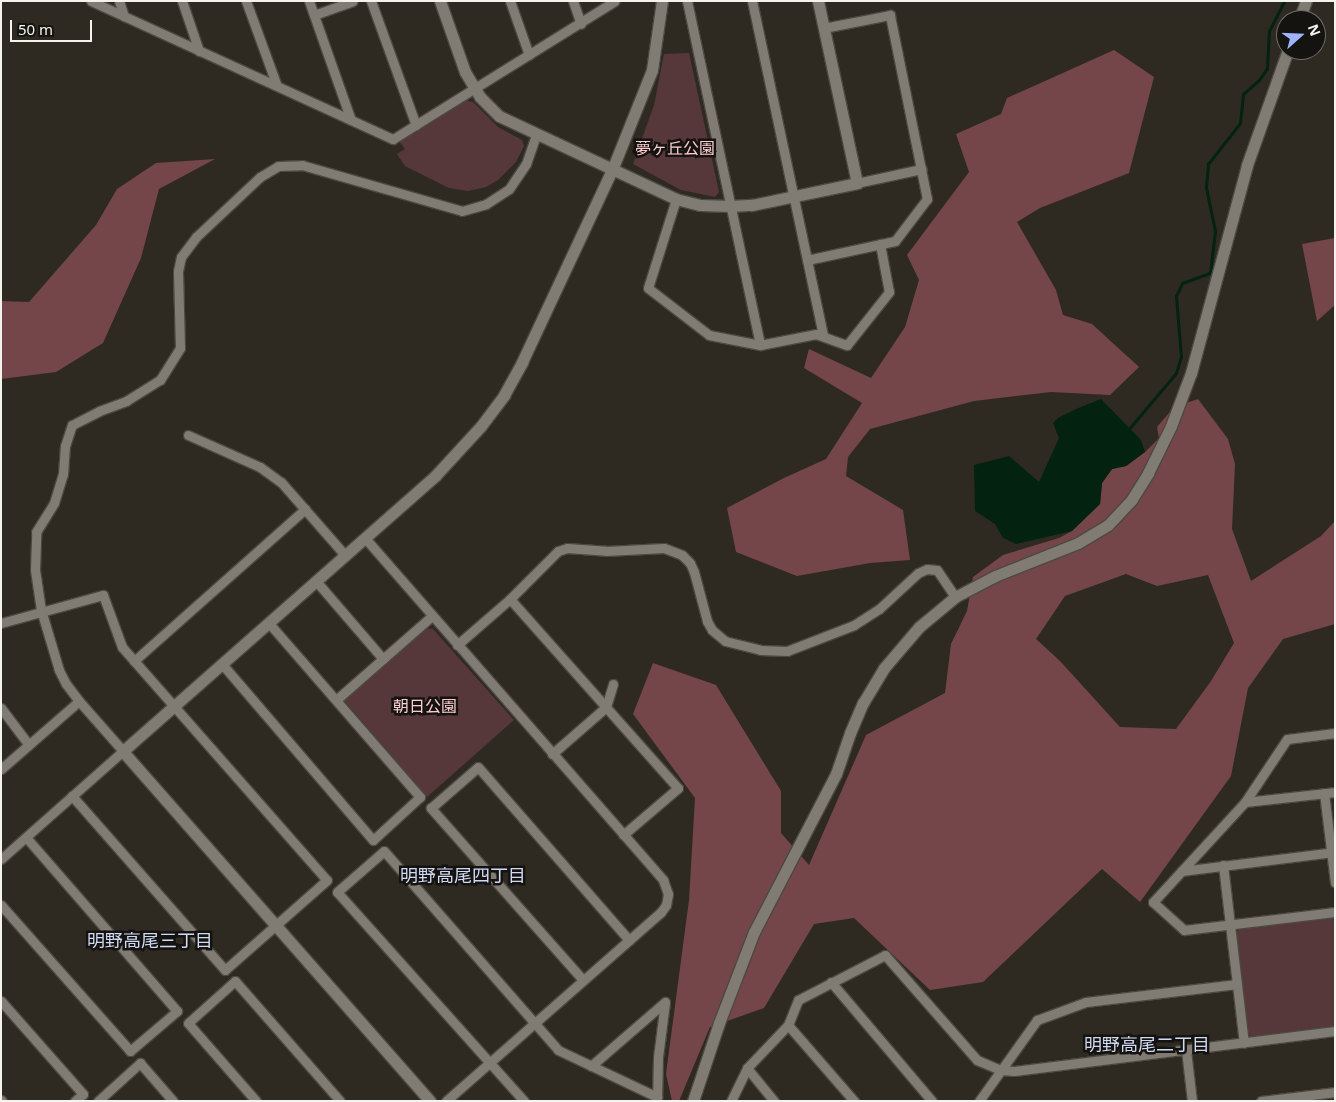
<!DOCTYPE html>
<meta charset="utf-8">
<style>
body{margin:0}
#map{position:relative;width:1336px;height:1102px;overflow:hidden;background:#2e2a22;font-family:"Noto Sans","Noto Sans JP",sans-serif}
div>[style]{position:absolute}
.green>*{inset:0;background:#57383a}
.forest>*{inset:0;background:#744649}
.water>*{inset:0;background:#032210}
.stream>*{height:3px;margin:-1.5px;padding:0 1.5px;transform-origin:1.5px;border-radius:1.5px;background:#032210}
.roads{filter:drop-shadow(1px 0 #4c4941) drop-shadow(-1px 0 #4c4941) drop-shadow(0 1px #4c4941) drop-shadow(0 -1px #4c4941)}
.minor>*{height:9px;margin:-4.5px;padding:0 4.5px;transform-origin:4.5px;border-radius:4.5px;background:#817c73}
.tertiary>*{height:11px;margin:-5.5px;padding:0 5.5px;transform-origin:5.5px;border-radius:5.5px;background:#817c73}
span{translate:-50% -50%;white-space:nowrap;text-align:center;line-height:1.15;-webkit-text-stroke:5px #15130f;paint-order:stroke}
.park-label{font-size:16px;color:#fecdcf}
.neighbourhood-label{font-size:18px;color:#d0d9f5}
.frame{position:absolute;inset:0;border:2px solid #f5f3ed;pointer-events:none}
.north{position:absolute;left:1276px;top:10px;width:50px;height:50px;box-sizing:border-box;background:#15130f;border:1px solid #6f6d68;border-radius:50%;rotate:70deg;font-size:14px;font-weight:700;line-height:20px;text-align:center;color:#f5f3ed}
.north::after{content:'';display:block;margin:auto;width:18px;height:22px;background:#9fb3fd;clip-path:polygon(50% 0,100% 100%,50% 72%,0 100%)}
.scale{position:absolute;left:10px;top:20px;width:82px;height:22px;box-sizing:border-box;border:2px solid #f5f3ed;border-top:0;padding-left:6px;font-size:15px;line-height:18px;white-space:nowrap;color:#f5f3ed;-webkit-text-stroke:4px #15130f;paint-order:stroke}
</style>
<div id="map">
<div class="green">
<i style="clip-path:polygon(689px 53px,719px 192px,715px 197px,681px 190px,633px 164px,654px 105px,664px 54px)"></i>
<i style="clip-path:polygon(464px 100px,473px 102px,498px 127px,522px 140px,524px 146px,516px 162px,498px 180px,486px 187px,468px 191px,449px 188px,405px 166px,397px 154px,405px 149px,399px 141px)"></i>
<i style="clip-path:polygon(425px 628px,433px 629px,514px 720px,427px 797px,343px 699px)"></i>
<i style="clip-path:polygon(1331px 917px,1335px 920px,1335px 1026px,1251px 1037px,1248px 1034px,1236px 933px,1239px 929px)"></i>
</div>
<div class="forest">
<i style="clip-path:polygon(1114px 50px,1154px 77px,1129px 173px,1040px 208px,1017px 222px,1056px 290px,1063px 315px,1092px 324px,1139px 367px,1110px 395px,1051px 392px,974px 401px,870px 429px,848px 457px,846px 476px,903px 510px,910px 560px,870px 563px,797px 576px,736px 552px,727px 508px,784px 478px,826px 459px,862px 403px,804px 368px,809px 349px,871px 378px,905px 327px,919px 280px,907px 255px,969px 172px,956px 134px,1001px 114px,1007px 98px)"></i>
<i style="clip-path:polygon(215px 159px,159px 189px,141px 258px,103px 343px,56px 372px,1px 379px,1px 301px,29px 302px,96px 225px,117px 189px,156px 163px)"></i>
<i style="clip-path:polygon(1335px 238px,1335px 305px,1317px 321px,1302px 244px)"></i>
<i style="clip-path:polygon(evenodd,1198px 399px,1228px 439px,1235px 464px,1232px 529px,1251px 581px,1321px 536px,1335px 521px,1335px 624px,1283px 639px,1248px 688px,1231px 776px,1140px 902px,1102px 869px,983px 982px,930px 990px,854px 918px,814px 924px,764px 1008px,710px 1027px,679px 1101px,672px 1101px,666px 1074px,689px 900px,695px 798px,633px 714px,653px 663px,716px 685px,781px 791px,781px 833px,809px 865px,866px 735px,945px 693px,951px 644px,967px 611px,973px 577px,1003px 555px,1059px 538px,1072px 531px,1100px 504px,1102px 483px,1112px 469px,1126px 466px,1145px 452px,1159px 438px,1157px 427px,1174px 407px,1198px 399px,1126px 574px,1157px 586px,1208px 575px,1234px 643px,1211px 681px,1176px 729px,1120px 727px,1060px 661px,1036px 639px,1065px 596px,1126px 574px)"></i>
</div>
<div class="water">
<i style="clip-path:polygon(1101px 399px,1141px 440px,1145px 452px,1126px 466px,1112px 469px,1102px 483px,1100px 504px,1072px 531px,1016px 544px,1003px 538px,995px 524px,975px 511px,974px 465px,1009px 456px,1039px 482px,1059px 438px,1053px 423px,1058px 418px,1076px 409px)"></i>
</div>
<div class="stream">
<i style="left:1127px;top:431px;width:76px;rotate:-49.8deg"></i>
<i style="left:1176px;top:373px;width:17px;rotate:-73deg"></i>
<i style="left:1181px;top:357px;width:61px;rotate:-94.7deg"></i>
<i style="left:1176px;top:296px;width:14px;rotate:-65deg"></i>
<i style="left:1182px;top:283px;width:30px;rotate:-20deg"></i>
<i style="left:1210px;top:273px;width:42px;rotate:-83.2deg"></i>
<i style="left:1215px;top:231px;width:45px;rotate:-101.6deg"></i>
<i style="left:1206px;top:187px;width:23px;rotate:-85deg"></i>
<i style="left:1208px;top:164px;width:52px;rotate:-52deg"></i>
<i style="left:1240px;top:123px;width:29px;rotate:-84deg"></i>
<i style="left:1243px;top:94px;width:21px;rotate:-41deg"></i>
<i style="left:1259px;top:80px;width:14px;rotate:-56deg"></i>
<i style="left:1267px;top:68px;width:37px;rotate:-87deg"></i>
<i style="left:1269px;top:31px;width:34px;rotate:-63deg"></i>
</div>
<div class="roads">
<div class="minor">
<i style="left:91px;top:1px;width:332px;rotate:24.6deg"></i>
<i style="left:393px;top:139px;width:261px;rotate:-31.9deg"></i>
<i style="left:119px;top:1px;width:16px;rotate:72deg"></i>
<i style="left:182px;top:1px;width:53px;rotate:71.2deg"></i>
<i style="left:246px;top:1px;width:90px;rotate:70deg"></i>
<i style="left:309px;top:1px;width:126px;rotate:70.6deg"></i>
<i style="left:371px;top:1px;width:132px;rotate:70.1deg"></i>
<i style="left:510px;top:1px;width:57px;rotate:70.6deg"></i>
<i style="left:573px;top:1px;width:24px;rotate:71deg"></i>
<i style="left:687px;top:1px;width:352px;rotate:78deg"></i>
<i style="left:752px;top:1px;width:342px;rotate:78deg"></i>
<i style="left:314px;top:15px;width:41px;rotate:-19.7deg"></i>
<i style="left:857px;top:183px;width:66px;rotate:-12.3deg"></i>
<i style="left:676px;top:199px;width:93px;rotate:107.5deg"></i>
<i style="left:648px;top:288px;width:77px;rotate:37.6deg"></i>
<i style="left:709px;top:335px;width:52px;rotate:11.1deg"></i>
<i style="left:760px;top:345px;width:57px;rotate:-11.1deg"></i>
<i style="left:816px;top:334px;width:33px;rotate:20deg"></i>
<i style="left:847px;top:345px;width:68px;rotate:-51.6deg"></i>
<i style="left:889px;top:292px;width:49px;rotate:-100.6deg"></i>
<i style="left:807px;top:260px;width:90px;rotate:-12.2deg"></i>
<i style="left:895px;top:241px;width:53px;rotate:-52.7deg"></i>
<i style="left:927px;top:199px;width:188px;rotate:-101.4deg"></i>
<i style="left:890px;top:15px;width:67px;rotate:168.9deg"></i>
<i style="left:188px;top:435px;width:79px;rotate:24deg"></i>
<i style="left:260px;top:467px;width:26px;rotate:36deg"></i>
<i style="left:281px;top:482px;width:97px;rotate:48.8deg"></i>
<i style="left:365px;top:538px;width:454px;rotate:48.9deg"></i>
<i style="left:663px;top:880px;width:15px;rotate:70deg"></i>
<i style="left:668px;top:894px;width:11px;rotate:100deg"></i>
<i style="left:666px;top:905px;width:9px;rotate:126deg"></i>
<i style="left:661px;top:912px;width:286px;rotate:138.7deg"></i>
<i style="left:316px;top:581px;width:103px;rotate:49.3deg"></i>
<i style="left:510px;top:599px;width:253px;rotate:48.4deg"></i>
<i style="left:678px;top:788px;width:72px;rotate:139.5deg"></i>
<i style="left:1px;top:623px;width:106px;rotate:-15.4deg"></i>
<i style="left:103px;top:595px;width:55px;rotate:69.9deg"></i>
<i style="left:122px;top:647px;width:310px;rotate:48.7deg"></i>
<i style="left:327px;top:880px;width:136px;rotate:138.6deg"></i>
<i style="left:225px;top:970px;width:232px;rotate:-131.3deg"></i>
<i style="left:457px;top:645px;width:70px;rotate:-41deg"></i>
<i style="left:510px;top:599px;width:68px;rotate:-45deg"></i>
<i style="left:558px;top:551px;width:9px;rotate:-18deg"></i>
<i style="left:567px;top:548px;width:39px;rotate:4deg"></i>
<i style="left:606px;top:551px;width:58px;rotate:-3deg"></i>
<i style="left:664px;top:548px;width:19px;rotate:21deg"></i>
<i style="left:682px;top:555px;width:11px;rotate:45deg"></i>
<i style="left:690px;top:563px;width:10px;rotate:66deg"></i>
<i style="left:694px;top:572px;width:51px;rotate:75.1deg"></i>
<i style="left:707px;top:621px;width:10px;rotate:61deg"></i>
<i style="left:712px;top:630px;width:17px;rotate:40deg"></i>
<i style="left:725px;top:641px;width:36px;rotate:14deg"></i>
<i style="left:760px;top:650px;width:27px;rotate:2deg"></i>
<i style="left:787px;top:651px;width:72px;rotate:-21.2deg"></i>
<i style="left:854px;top:625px;width:30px;rotate:-33deg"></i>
<i style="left:879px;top:609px;width:53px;rotate:-42.7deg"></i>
<i style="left:918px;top:573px;width:10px;rotate:-24deg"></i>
<i style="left:927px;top:569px;width:10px;rotate:6deg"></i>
<i style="left:937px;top:570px;width:32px;rotate:56deg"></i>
<i style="left:134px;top:661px;width:229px;rotate:-41.6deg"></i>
<i style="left:222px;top:664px;width:232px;rotate:49.4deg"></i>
<i style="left:373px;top:840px;width:64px;rotate:-42.5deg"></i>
<i style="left:420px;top:797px;width:230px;rotate:-131deg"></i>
<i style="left:336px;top:700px;width:128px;rotate:-41.2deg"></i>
<i style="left:1px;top:708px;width:46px;rotate:52.9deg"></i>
<i style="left:1335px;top:733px;width:48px;rotate:172.9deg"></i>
<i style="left:1287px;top:739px;width:76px;rotate:123.7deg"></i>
<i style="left:1245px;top:802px;width:136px;rotate:132.6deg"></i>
<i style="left:1153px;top:902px;width:42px;rotate:42.1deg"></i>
<i style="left:1184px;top:930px;width:152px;rotate:-6.8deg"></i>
<i style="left:552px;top:754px;width:72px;rotate:-41deg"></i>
<i style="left:606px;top:707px;width:24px;rotate:-73deg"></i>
<i style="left:1px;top:769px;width:103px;rotate:-41.1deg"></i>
<i style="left:1324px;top:793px;width:90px;rotate:83deg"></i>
<i style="left:1245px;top:802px;width:91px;rotate:-6.3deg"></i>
<i style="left:1px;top:859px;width:163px;rotate:-41.5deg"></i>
<i style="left:123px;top:751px;width:67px;rotate:-131.3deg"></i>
<i style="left:79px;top:701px;width:21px;rotate:-127deg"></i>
<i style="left:66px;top:684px;width:16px;rotate:-117deg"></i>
<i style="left:59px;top:670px;width:63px;rotate:-106.7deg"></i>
<i style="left:41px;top:610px;width:40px;rotate:-98.5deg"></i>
<i style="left:35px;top:570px;width:38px;rotate:-88deg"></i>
<i style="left:36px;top:532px;width:34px;rotate:-58deg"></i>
<i style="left:54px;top:503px;width:30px;rotate:-73deg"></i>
<i style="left:63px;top:474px;width:28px;rotate:-86deg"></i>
<i style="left:65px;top:446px;width:22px;rotate:-72deg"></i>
<i style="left:72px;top:425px;width:30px;rotate:-27deg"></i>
<i style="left:99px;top:411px;width:29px;rotate:-20deg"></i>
<i style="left:126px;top:401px;width:40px;rotate:-32deg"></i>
<i style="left:160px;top:380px;width:38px;rotate:-58deg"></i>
<i style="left:180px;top:348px;width:77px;rotate:-91.5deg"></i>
<i style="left:178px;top:271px;width:14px;rotate:-78deg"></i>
<i style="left:181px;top:257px;width:25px;rotate:-53deg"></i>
<i style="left:196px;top:237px;width:88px;rotate:-43.2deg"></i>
<i style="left:260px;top:177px;width:21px;rotate:-31deg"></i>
<i style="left:278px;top:166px;width:24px;rotate:-2deg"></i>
<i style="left:302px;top:165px;width:166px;rotate:16deg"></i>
<i style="left:462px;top:211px;width:25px;rotate:-16deg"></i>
<i style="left:486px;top:204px;width:27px;rotate:-33deg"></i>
<i style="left:509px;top:189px;width:30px;rotate:-56deg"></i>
<i style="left:526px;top:164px;width:31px;rotate:-71deg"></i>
<i style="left:1223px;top:865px;width:179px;rotate:83.3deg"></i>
<i style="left:1182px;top:871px;width:154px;rotate:-7.1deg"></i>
<i style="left:1px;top:905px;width:195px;rotate:48.5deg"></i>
<i style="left:130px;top:1051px;width:62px;rotate:-40.4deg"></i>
<i style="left:177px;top:1011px;width:230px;rotate:-131deg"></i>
<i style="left:583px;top:980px;width:230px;rotate:-131.5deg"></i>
<i style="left:431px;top:808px;width:62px;rotate:-41.1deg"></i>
<i style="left:478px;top:767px;width:230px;rotate:48.9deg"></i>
<i style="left:831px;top:982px;width:156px;rotate:49.7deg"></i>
<i style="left:1px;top:1001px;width:124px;rotate:48.6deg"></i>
<i style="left:83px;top:1094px;width:11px;rotate:139deg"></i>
<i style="left:788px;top:1025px;width:101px;rotate:49deg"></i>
<i style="left:1186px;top:1050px;width:51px;rotate:83.3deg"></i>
<i style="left:591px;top:1066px;width:98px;rotate:-40.9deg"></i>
<i style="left:747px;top:1068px;width:43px;rotate:50.7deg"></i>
<i style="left:1px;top:1100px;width:1px;rotate:45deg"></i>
<i style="left:98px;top:1101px;width:57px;rotate:-42.1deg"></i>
<i style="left:140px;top:1063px;width:50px;rotate:49deg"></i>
<i style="left:256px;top:1101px;width:103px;rotate:-131.1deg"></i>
<i style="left:188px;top:1023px;width:63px;rotate:-41.8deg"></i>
<i style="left:235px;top:981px;width:159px;rotate:48.8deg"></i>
<i style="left:524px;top:1101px;width:280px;rotate:-131.8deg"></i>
<i style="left:337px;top:892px;width:62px;rotate:-41.1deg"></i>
<i style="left:384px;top:851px;width:264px;rotate:48.8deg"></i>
<i style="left:558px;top:1050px;width:110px;rotate:25.4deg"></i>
<i style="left:657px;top:1101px;width:44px;rotate:-88.7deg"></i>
<i style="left:658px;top:1057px;width:55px;rotate:-82.7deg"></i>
<i style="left:731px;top:1101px;width:37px;rotate:-64deg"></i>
<i style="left:747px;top:1068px;width:59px;rotate:-46.4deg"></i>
<i style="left:788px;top:1025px;width:27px;rotate:-68deg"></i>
<i style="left:798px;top:1000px;width:98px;rotate:-27.3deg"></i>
<i style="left:885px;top:955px;width:140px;rotate:48.8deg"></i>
<i style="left:977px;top:1060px;width:26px;rotate:23deg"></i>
<i style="left:1001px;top:1070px;width:13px;rotate:4deg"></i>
<i style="left:1014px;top:1071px;width:323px;rotate:-7.1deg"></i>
<i style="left:979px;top:1101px;width:100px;rotate:-54.4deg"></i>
<i style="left:1037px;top:1020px;width:52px;rotate:-20.2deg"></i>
<i style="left:1086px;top:1002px;width:152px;rotate:-6.8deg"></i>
<i style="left:1261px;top:1101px;width:75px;rotate:-6.9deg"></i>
</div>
<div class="tertiary">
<i style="left:440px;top:1px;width:75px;rotate:70.6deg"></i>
<i style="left:465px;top:72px;width:29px;rotate:59deg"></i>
<i style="left:480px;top:97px;width:27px;rotate:45deg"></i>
<i style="left:499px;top:116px;width:195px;rotate:25.1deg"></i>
<i style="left:676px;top:199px;width:25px;rotate:14deg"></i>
<i style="left:700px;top:205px;width:30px;rotate:2deg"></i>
<i style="left:730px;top:206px;width:22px;rotate:-3deg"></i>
<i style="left:752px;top:205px;width:107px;rotate:-11.8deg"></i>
<i style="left:857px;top:183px;width:186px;rotate:-102.1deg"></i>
<i style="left:1299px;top:20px;width:20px;rotate:-70deg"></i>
<i style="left:430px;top:1101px;width:466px;rotate:-131.3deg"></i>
<i style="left:123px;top:751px;width:416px;rotate:-41.4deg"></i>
<i style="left:435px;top:476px;width:68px;rotate:-47.4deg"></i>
<i style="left:481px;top:426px;width:39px;rotate:-53deg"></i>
<i style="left:504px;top:395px;width:38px;rotate:-61deg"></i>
<i style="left:522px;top:362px;width:212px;rotate:-64.9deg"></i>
<i style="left:612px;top:170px;width:108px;rotate:-68.2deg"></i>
<i style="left:652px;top:70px;width:70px;rotate:-81.8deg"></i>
<i style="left:693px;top:1101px;width:82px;rotate:-71.6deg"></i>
<i style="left:719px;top:1023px;width:97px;rotate:-69deg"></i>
<i style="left:754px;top:932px;width:178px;rotate:-62.6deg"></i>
<i style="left:836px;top:774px;width:43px;rotate:-71.1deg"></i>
<i style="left:850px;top:733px;width:33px;rotate:-67deg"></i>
<i style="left:863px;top:703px;width:41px;rotate:-59deg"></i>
<i style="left:884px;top:668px;width:54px;rotate:-49.5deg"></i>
<i style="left:919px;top:627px;width:47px;rotate:-39.8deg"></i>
<i style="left:955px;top:597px;width:45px;rotate:-27.7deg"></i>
<i style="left:995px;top:576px;width:89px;rotate:-21.7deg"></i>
<i style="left:1078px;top:543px;width:35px;rotate:-31deg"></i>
<i style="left:1108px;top:525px;width:35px;rotate:-47deg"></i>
<i style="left:1132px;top:499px;width:31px;rotate:-58deg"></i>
<i style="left:1148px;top:473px;width:52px;rotate:-63.9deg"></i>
<i style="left:1171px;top:426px;width:57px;rotate:-69.3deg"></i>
<i style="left:1191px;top:373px;width:215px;rotate:-74.9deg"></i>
<i style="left:1247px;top:165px;width:122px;rotate:-70.4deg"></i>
</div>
</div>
<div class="park-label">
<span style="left:675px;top:148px">夢ヶ丘公園</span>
<span style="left:425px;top:706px">朝日公園</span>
</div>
<div class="neighbourhood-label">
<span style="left:463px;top:875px">明野高尾四丁目</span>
<span style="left:150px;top:940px">明野高尾三丁目</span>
<span style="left:1147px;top:1044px">明野高尾二丁目</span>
</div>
<div class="frame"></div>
<div class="north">N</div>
<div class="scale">50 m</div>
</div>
